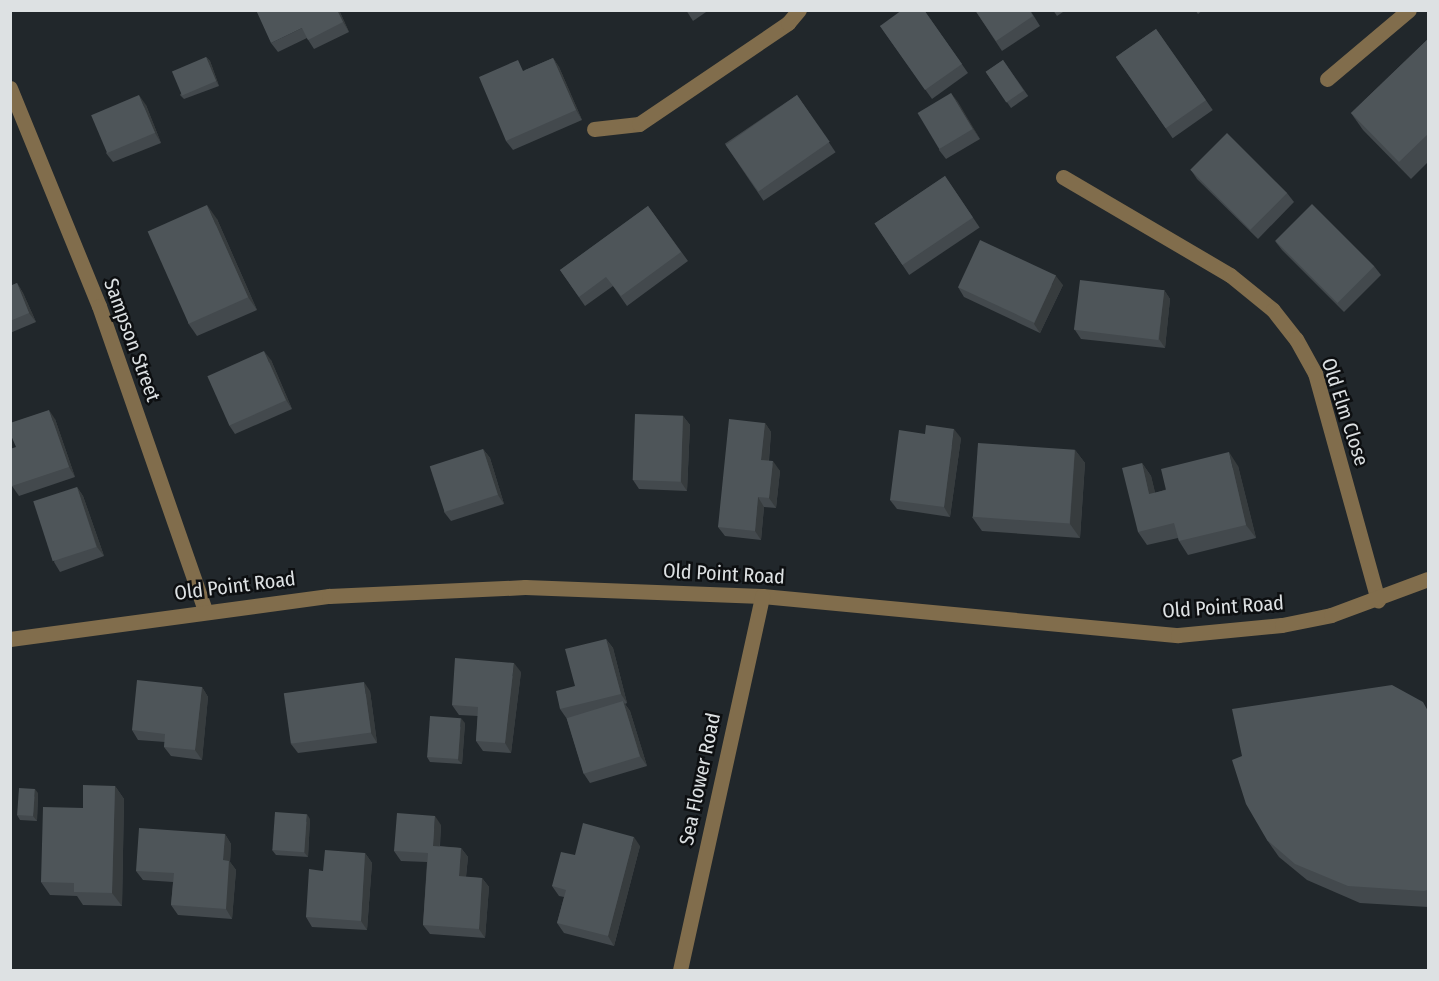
<!DOCTYPE html>
<style>
body{margin:0}
#map{position:relative;width:1439px;height:981px;overflow:hidden;background:#21272b;font-family:"Fira Sans Condensed",sans-serif}
div>[style]{position:absolute}
.minor>*{height:15px;margin:-7.5px;padding:0 7.5px;transform-origin:7.5px;border-radius:7.5px;background:#816d4c}
.wall>*{inset:0;background:#43494d;transform-origin:0 0}
.shaded-wall>*{inset:0;background:#373c3e}
.building>*{inset:0;background:#4e5559;transform-origin:0 0}
span{translate:-50% -50%;white-space:nowrap;text-align:center;line-height:1.15;-webkit-text-stroke:5px #0d0f11;paint-order:stroke}
.street-label{font-size:20px;color:#dde1e3}
.frame{position:absolute;inset:0;border:12px solid #dde1e3;pointer-events:none}
</style>
<div id="map">
<div class="minor">
<i style="left:1327px;top:79px;width:107px;rotate:-40.1deg"></i>
<i style="left:10px;top:88px;width:235px;rotate:67.8deg"></i>
<i style="left:99px;top:306px;width:322px;rotate:70.8deg"></i>
<i style="left:594px;top:129px;width:45px;rotate:-6.3deg"></i>
<i style="left:639px;top:124px;width:180px;rotate:-34.1deg"></i>
<i style="left:788px;top:23px;width:17px;rotate:-50deg"></i>
<i style="left:1063px;top:177px;width:194px;rotate:30.4deg"></i>
<i style="left:1230px;top:275px;width:55px;rotate:39.1deg"></i>
<i style="left:1273px;top:310px;width:37px;rotate:52deg"></i>
<i style="left:1296px;top:339px;width:39px;rotate:61deg"></i>
<i style="left:1315px;top:373px;width:236px;rotate:74.5deg"></i>
<i style="left:10px;top:639px;width:322px;rotate:-7.7deg"></i>
<i style="left:329px;top:596px;width:196px;rotate:-2.6deg"></i>
<i style="left:525px;top:587px;width:237px;rotate:2.2deg"></i>
<i style="left:762px;top:596px;width:418px;rotate:5.4deg"></i>
<i style="left:1178px;top:635px;width:104px;rotate:-5.5deg"></i>
<i style="left:1282px;top:625px;width:50px;rotate:-11.5deg"></i>
<i style="left:1331px;top:615px;width:103px;rotate:-20.4deg"></i>
<i style="left:680px;top:970px;width:383px;rotate:-77.6deg"></i>
</div>
<div class="wall">
<i style="clip-path:polygon(339px 10px,349px 32px,314px 49px,307px 38px,278px 52px,271px 43px)"></i>
<i style="clip-path:polygon(686px 10px,709px 10px,693px 21px)"></i>
<i style="clip-path:polygon(924px 10px,968px 73px,932px 99px,880px 26px)"></i>
<i style="clip-path:polygon(975px 10px,1030px 10px,1040px 26px,1002px 51px)"></i>
<i style="clip-path:polygon(1053px 10px,1066px 10px,1057px 16px)"></i>
<i style="clip-path:polygon(1195px 10px,1203px 10px,1198px 14px)"></i>
<i style="left:1156px;top:29px;width:99px;height:49px;rotate:55deg"></i>
<i style="clip-path:polygon(1428px 39px,1428px 162px,1411px 179px,1363px 130px,1351px 113px)"></i>
<i style="clip-path:polygon(206px 57px,210px 61px,219px 86px,184px 99px,180px 95px)"></i>
<i style="clip-path:polygon(553px 58px,559px 67px,582px 120px,513px 150px,506px 141px,525px 70px)"></i>
<i style="left:1003px;top:60px;width:44px;height:21px;rotate:55deg"></i>
<i style="clip-path:polygon(951px 93px,980px 139px,946px 159px,939px 150px)"></i>
<i style="left:797px;top:95px;width:69px;height:87px;rotate:56deg"></i>
<i style="clip-path:polygon(146px 105px,161px 143px,113px 162px,106px 153px)"></i>
<i style="clip-path:polygon(1191px 170px,1287px 193px,1294px 202px,1258px 239px,1197px 179px)"></i>
<i style="left:945px;top:176px;width:62px;height:85px;rotate:56deg"></i>
<i style="clip-path:polygon(648px 206px,688px 261px,627px 306px,613px 286px,585px 306px,560px 270px)"></i>
<i style="clip-path:polygon(217px 219px,257px 310px,197px 336px,188px 323px)"></i>
<i style="clip-path:polygon(1275px 241px,1374px 266px,1381px 275px,1344px 312px,1282px 250px)"></i>
<i style="clip-path:polygon(17px 283px,23px 293px,36px 322px,10px 333px,10px 286px)"></i>
<i style="clip-path:polygon(1063px 285px,1040px 333px,964px 297px,958px 287px)"></i>
<i style="clip-path:polygon(1164px 290px,1170px 299px,1165px 348px,1081px 339px,1075px 330px)"></i>
<i style="clip-path:polygon(271px 360px,292px 409px,235px 434px,229px 425px)"></i>
<i style="clip-path:polygon(683px 416px,690px 425px,687px 491px,639px 489px,633px 480px)"></i>
<i style="clip-path:polygon(55px 419px,75px 477px,19px 496px,12px 486px,16px 447px)"></i>
<i style="clip-path:polygon(765px 423px,771px 432px,769px 461px,780px 471px,776px 508px,764px 507px,761px 540px,725px 536px,718px 527px)"></i>
<i style="clip-path:polygon(961px 438px,950px 517px,897px 509px,890px 500px)"></i>
<i style="clip-path:polygon(483px 449px,490px 458px,504px 504px,451px 521px,444px 512px)"></i>
<i style="clip-path:polygon(1075px 450px,1085px 463px,1080px 538px,982px 531px,972px 517px)"></i>
<i style="clip-path:polygon(1142px 463px,1151px 476px,1155px 493px,1238px 466px,1256px 538px,1188px 555px,1179px 541px,1178px 538px,1147px 545px,1138px 532px)"></i>
<i style="clip-path:polygon(77px 487px,83px 496px,104px 556px,60px 572px,54px 562px)"></i>
<i style="clip-path:polygon(606px 639px,613px 648px,627px 703px,625px 704px,630px 711px,647px 766px,590px 783px,584px 774px,567px 719px,560px 709px,575px 686px)"></i>
<i style="clip-path:polygon(521px 672px,511px 753px,483px 751px,476px 741px,478px 716px,459px 715px,452px 705px)"></i>
<i style="clip-path:polygon(202px 687px,208px 697px,202px 760px,171px 756px,164px 747px,165px 742px,138px 740px,132px 730px)"></i>
<i style="clip-path:polygon(370px 691px,377px 743px,298px 753px,291px 744px)"></i>
<i style="clip-path:polygon(1428px 710px,1428px 907px,1360px 903px,1307px 880px,1279px 857px,1267px 840px)"></i>
<i style="clip-path:polygon(465px 723px,462px 764px,430px 762px,427px 757px)"></i>
<i style="clip-path:polygon(115px 786px,124px 799px,122px 906px,83px 905px,77px 896px,50px 895px,41px 882px,83px 808px)"></i>
<i style="clip-path:polygon(38px 793px,37px 821px,20px 820px,17px 815px)"></i>
<i style="clip-path:polygon(310px 819px,308px 857px,276px 855px,272px 850px)"></i>
<i style="clip-path:polygon(441px 825px,440px 846px,461px 848px,468px 857px,466px 877px,482px 878px,489px 887px,485px 938px,430px 934px,423px 925px,427px 862px,401px 861px,394px 851px)"></i>
<i style="clip-path:polygon(225px 834px,231px 844px,230px 862px,236px 870px,232px 919px,178px 915px,171px 905px,173px 882px,143px 880px,136px 871px)"></i>
<i style="clip-path:polygon(640px 846px,614px 946px,564px 933px,557px 923px,564px 897px,559px 896px,552px 886px,575px 855px)"></i>
<i style="clip-path:polygon(365px 853px,372px 863px,367px 930px,312px 927px,306px 917px,323px 871px)"></i>
</div>
<div class="shaded-wall">
<i style="clip-path:polygon(337px 10px,339px 10px,349px 32px,343px 22px)"></i>
<i style="clip-path:polygon(206px 57px,210px 61px,219px 86px,216px 81px)"></i>
<i style="clip-path:polygon(553px 58px,559px 67px,582px 120px,576px 110px)"></i>
<i style="clip-path:polygon(951px 93px,958px 102px,980px 139px,973px 129px)"></i>
<i style="clip-path:polygon(139px 95px,146px 105px,161px 143px,155px 133px)"></i>
<i style="clip-path:polygon(207px 205px,217px 219px,257px 310px,248px 297px)"></i>
<i style="clip-path:polygon(1056px 276px,1063px 285px,1040px 333px,1034px 324px)"></i>
<i style="clip-path:polygon(17px 283px,23px 293px,36px 322px,29px 313px)"></i>
<i style="clip-path:polygon(1164px 290px,1170px 299px,1165px 348px,1159px 339px)"></i>
<i style="clip-path:polygon(264px 351px,271px 360px,292px 409px,286px 400px)"></i>
<i style="clip-path:polygon(49px 410px,55px 419px,75px 477px,69px 467px)"></i>
<i style="clip-path:polygon(683px 416px,690px 425px,687px 491px,681px 482px)"></i>
<i style="clip-path:polygon(765px 423px,771px 432px,768px 469px,761px 460px)"></i>
<i style="clip-path:polygon(954px 429px,961px 438px,950px 517px,944px 507px)"></i>
<i style="clip-path:polygon(483px 449px,490px 458px,504px 504px,498px 495px)"></i>
<i style="clip-path:polygon(1075px 450px,1085px 463px,1080px 538px,1070px 524px)"></i>
<i style="clip-path:polygon(1229px 452px,1238px 466px,1256px 538px,1246px 525px)"></i>
<i style="clip-path:polygon(773px 461px,780px 471px,776px 508px,769px 498px)"></i>
<i style="clip-path:polygon(1142px 463px,1151px 476px,1159px 508px,1149px 494px)"></i>
<i style="clip-path:polygon(77px 487px,83px 496px,104px 556px,97px 547px)"></i>
<i style="clip-path:polygon(758px 497px,764px 507px,761px 540px,755px 531px)"></i>
<i style="clip-path:polygon(606px 639px,613px 648px,627px 703px,621px 694px)"></i>
<i style="clip-path:polygon(514px 663px,521px 672px,511px 753px,505px 743px)"></i>
<i style="clip-path:polygon(364px 682px,370px 691px,377px 743px,371px 733px)"></i>
<i style="clip-path:polygon(202px 687px,208px 697px,202px 760px,195px 750px)"></i>
<i style="clip-path:polygon(623px 701px,630px 711px,647px 766px,640px 756px)"></i>
<i style="clip-path:polygon(461px 718px,465px 723px,462px 764px,458px 760px)"></i>
<i style="clip-path:polygon(115px 786px,124px 799px,122px 906px,112px 893px)"></i>
<i style="clip-path:polygon(35px 789px,38px 793px,37px 821px,33px 816px)"></i>
<i style="clip-path:polygon(307px 814px,310px 819px,308px 857px,304px 852px)"></i>
<i style="clip-path:polygon(435px 816px,441px 825px,439px 855px,433px 846px)"></i>
<i style="clip-path:polygon(225px 834px,231px 844px,230px 862px,236px 870px,232px 919px,226px 909px,223px 860px)"></i>
<i style="clip-path:polygon(634px 837px,640px 846px,614px 946px,608px 936px)"></i>
<i style="clip-path:polygon(461px 848px,468px 857px,465px 885px,459px 876px)"></i>
<i style="clip-path:polygon(365px 853px,372px 863px,367px 930px,361px 921px)"></i>
<i style="clip-path:polygon(482px 878px,489px 887px,485px 938px,479px 929px)"></i>
</div>
<div class="building">
<i style="clip-path:polygon(256px 10px,337px 10px,343px 22px,308px 40px,302px 28px,271px 43px)"></i>
<i style="clip-path:polygon(902px 10px,924px 10px,962px 64px,925px 90px,880px 26px)"></i>
<i style="clip-path:polygon(975px 10px,1029px 10px,1033px 16px,996px 41px)"></i>
<i style="left:1156px;top:29px;width:87px;height:49px;rotate:55deg"></i>
<i style="clip-path:polygon(1428px 39px,1428px 134px,1399px 162px,1351px 113px)"></i>
<i style="left:206px;top:57px;width:26px;height:37px;rotate:67deg"></i>
<i style="clip-path:polygon(553px 58px,576px 110px,506px 141px,479px 77px,518px 60px,523px 71px)"></i>
<i style="left:1003px;top:60px;width:37px;height:21px;rotate:56deg"></i>
<i style="left:951px;top:93px;width:42px;height:39px;rotate:59deg"></i>
<i style="left:139px;top:95px;width:41px;height:52px;rotate:67deg"></i>
<i style="left:797px;top:95px;width:57px;height:87px;rotate:55deg"></i>
<i style="left:1227px;top:133px;width:85px;height:52px;rotate:45deg"></i>
<i style="left:945px;top:176px;width:50px;height:85px;rotate:56deg"></i>
<i style="left:1312px;top:204px;width:88px;height:52px;rotate:45deg"></i>
<i style="left:207px;top:205px;width:101px;height:65px;rotate:66deg"></i>
<i style="clip-path:polygon(648px 206px,681px 252px,621px 296px,606px 277px,579px 297px,560px 270px)"></i>
<i style="left:980px;top:240px;width:84px;height:52px;rotate:25deg"></i>
<i style="left:1080px;top:280px;width:85px;height:50px;rotate:7deg"></i>
<i style="clip-path:polygon(17px 283px,29px 313px,10px 321px,10px 286px)"></i>
<i style="left:264px;top:351px;width:54px;height:62px;rotate:66deg"></i>
<i style="clip-path:polygon(49px 410px,69px 467px,12px 486px,10px 481px,10px 449px,16px 447px,10px 433px,10px 423px)"></i>
<i style="left:635px;top:414px;width:48px;height:66px;rotate:2deg"></i>
<i style="clip-path:polygon(729px 419px,765px 423px,761px 460px,773px 461px,769px 498px,758px 497px,755px 531px,718px 527px)"></i>
<i style="clip-path:polygon(926px 425px,954px 429px,944px 507px,890px 500px,899px 430px,925px 434px)"></i>
<i style="left:978px;top:443px;width:97px;height:74px;rotate:4deg"></i>
<i style="left:483px;top:449px;width:48px;height:56px;rotate:72deg"></i>
<i style="clip-path:polygon(1229px 452px,1246px 525px,1179px 541px,1174px 523px,1138px 532px,1122px 468px,1142px 463px,1149px 494px,1166px 490px,1161px 469px)"></i>
<i style="left:77px;top:487px;width:63px;height:46px;rotate:72deg"></i>
<i style="clip-path:polygon(606px 639px,621px 694px,560px 709px,556px 691px,575px 686px,565px 649px)"></i>
<i style="clip-path:polygon(455px 658px,514px 663px,505px 743px,476px 741px,478px 707px,452px 705px)"></i>
<i style="clip-path:polygon(137px 680px,202px 687px,195px 750px,164px 747px,165px 734px,132px 730px)"></i>
<i style="left:364px;top:682px;width:51px;height:81px;rotate:82deg"></i>
<i style="clip-path:polygon(1392px 685px,1423px 702px,1428px 711px,1428px 890px,1424px 891px,1348px 886px,1295px 864px,1267px 840px,1246px 804px,1232px 760px,1242px 756px,1232px 709px)"></i>
<i style="left:623px;top:701px;width:58px;height:59px;rotate:73deg"></i>
<i style="left:430px;top:716px;width:31px;height:41px;rotate:4deg"></i>
<i style="clip-path:polygon(83px 785px,115px 786px,112px 893px,74px 892px,74px 883px,41px 882px,43px 807px,83px 808px)"></i>
<i style="left:19px;top:788px;width:16px;height:27px;rotate:4deg"></i>
<i style="left:275px;top:812px;width:32px;height:38px;rotate:4deg"></i>
<i style="clip-path:polygon(397px 813px,435px 816px,433px 846px,461px 848px,459px 876px,482px 878px,479px 929px,423px 925px,428px 853px,394px 851px)"></i>
<i style="clip-path:polygon(583px 823px,634px 837px,608px 936px,557px 923px,566px 890px,552px 886px,561px 852px,575px 855px)"></i>
<i style="clip-path:polygon(139px 828px,225px 834px,223px 860px,229px 861px,226px 909px,171px 905px,174px 873px,136px 871px)"></i>
<i style="clip-path:polygon(325px 850px,365px 853px,361px 921px,306px 917px,309px 869px,323px 871px)"></i>
</div>
<div class="street-label">
<span style="left:132px;top:340px;rotate:70deg">Sampson Street</span>
<span style="left:1345px;top:412px;rotate:72deg">Old Elm Close</span>
<span style="left:724px;top:574px;rotate:3deg">Old Point Road</span>
<span style="left:235px;top:586px;rotate:-7deg">Old Point Road</span>
<span style="left:1223px;top:607px;rotate:-4deg">Old Point Road</span>
<span style="left:700px;top:779px;rotate:-78deg">Sea Flower Road</span>
</div>
<div class="frame"></div>
</div>
